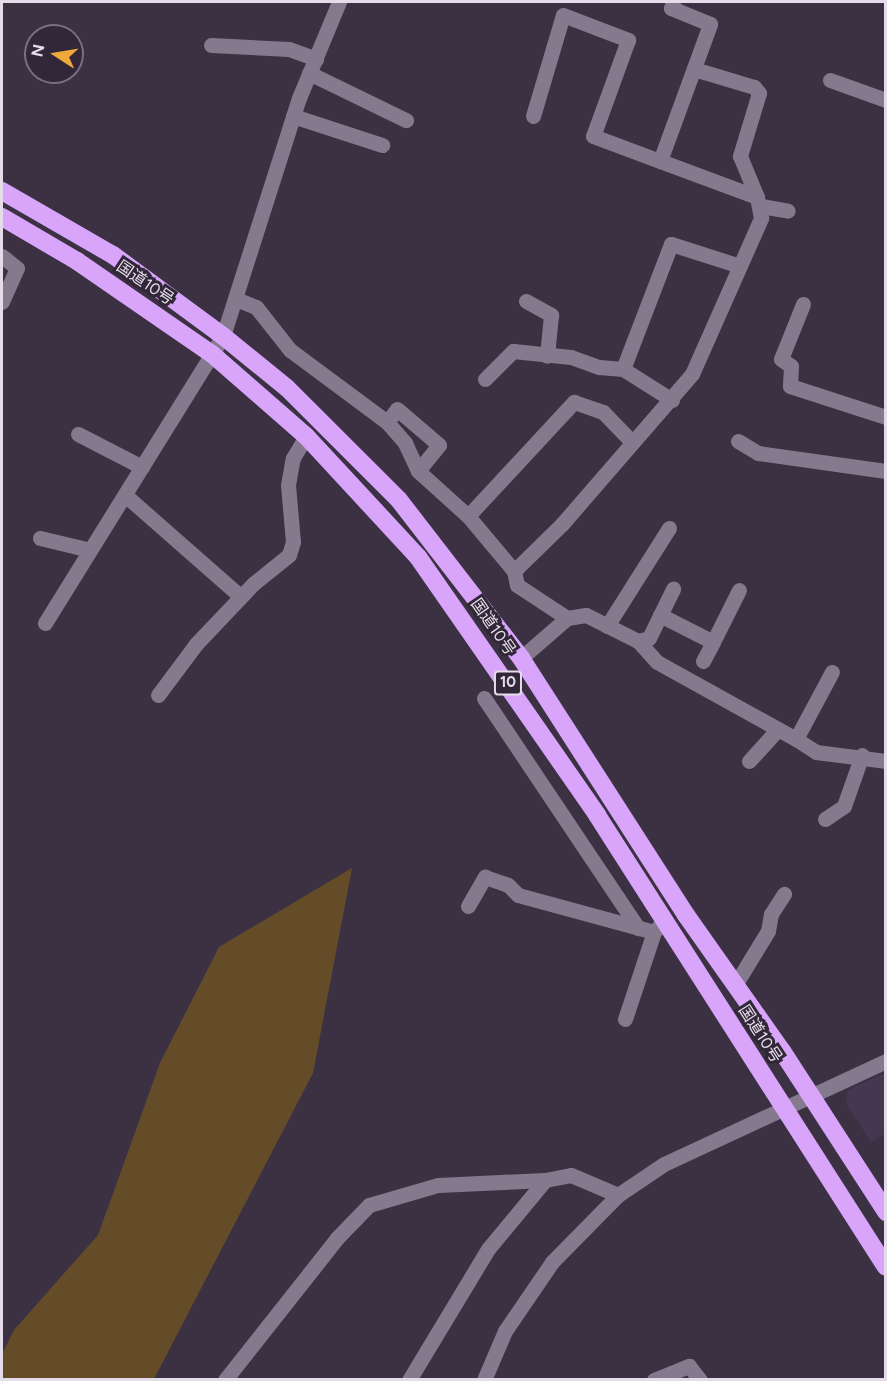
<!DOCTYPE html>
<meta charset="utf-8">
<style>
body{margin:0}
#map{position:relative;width:887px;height:1381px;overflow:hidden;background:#3b3143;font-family:Figtree,"Noto Sans JP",sans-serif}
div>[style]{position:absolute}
.built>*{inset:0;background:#45374f}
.green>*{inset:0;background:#654c29}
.minor>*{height:15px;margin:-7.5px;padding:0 7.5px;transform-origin:7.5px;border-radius:7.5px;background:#85798e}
.highway>*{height:18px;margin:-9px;padding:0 9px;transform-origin:9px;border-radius:9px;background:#d8a5fa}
span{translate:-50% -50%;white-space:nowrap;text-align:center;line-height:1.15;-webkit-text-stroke:6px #312738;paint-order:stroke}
.shield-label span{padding:2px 4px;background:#312738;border:2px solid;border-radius:4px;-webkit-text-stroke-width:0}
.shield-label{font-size:15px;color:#e4dde9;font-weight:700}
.street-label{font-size:16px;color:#e4dde9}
.frame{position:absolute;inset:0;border:3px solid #e4dde9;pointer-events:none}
.north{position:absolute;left:24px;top:24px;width:60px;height:60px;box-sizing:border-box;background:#312738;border:2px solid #79707f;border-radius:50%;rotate:282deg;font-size:16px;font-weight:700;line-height:24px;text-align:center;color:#e4dde9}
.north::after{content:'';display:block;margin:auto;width:21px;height:27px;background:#eea83c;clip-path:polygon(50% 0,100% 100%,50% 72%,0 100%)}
</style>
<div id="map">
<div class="built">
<i style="clip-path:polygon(885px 1073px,885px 1134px,871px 1142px,846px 1104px,848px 1090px)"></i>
</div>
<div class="green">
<i style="clip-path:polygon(352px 868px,313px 1073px,154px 1379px,2px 1379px,2px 1354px,14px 1330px,98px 1235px,160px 1063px,219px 947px)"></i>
</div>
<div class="minor">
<i style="left:211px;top:45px;width:78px;rotate:2.9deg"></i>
<i style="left:289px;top:49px;width:29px;rotate:20deg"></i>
<i style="left:694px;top:69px;width:63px;rotate:16.7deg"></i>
<i style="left:754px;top:87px;width:8px;rotate:50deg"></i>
<i style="left:759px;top:93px;width:66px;rotate:106.8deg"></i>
<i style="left:740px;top:156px;width:44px;rotate:67.5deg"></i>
<i style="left:309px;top:73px;width:108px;rotate:25.9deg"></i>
<i style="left:830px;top:80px;width:59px;rotate:19.7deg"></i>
<i style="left:293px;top:116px;width:94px;rotate:18deg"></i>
<i style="left:533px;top:116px;width:105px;rotate:-73.5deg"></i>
<i style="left:563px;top:15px;width:70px;rotate:21deg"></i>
<i style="left:628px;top:40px;width:102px;rotate:110deg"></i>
<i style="left:593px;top:136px;width:72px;rotate:20.5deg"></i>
<i style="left:761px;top:206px;width:27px;rotate:10deg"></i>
<i style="left:2px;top:256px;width:19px;rotate:39deg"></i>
<i style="left:17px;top:268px;width:37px;rotate:114deg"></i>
<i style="left:236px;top:299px;width:22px;rotate:22deg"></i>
<i style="left:256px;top:307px;width:55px;rotate:51.7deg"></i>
<i style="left:290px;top:350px;width:121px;rotate:36.6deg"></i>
<i style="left:387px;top:422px;width:28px;rotate:49deg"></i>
<i style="left:405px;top:443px;width:31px;rotate:65deg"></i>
<i style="left:418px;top:471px;width:67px;rotate:42deg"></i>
<i style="left:468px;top:516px;width:72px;rotate:50.1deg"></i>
<i style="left:526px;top:301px;width:29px;rotate:29deg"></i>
<i style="left:551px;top:315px;width:41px;rotate:95.6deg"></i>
<i style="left:803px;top:304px;width:59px;rotate:111.8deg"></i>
<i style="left:781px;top:359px;width:12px;rotate:35deg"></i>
<i style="left:791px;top:366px;width:20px;rotate:93deg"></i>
<i style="left:790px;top:386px;width:101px;rotate:17.9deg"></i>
<i style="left:485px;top:379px;width:40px;rotate:-45deg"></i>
<i style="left:513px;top:351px;width:58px;rotate:5.9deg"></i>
<i style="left:571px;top:357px;width:30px;rotate:20deg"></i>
<i style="left:599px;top:367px;width:24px;rotate:5deg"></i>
<i style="left:672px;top:400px;width:58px;rotate:-147.7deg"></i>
<i style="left:623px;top:369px;width:134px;rotate:-69deg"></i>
<i style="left:671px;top:244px;width:72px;rotate:17.7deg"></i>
<i style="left:387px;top:422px;width:16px;rotate:-52deg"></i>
<i style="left:397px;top:409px;width:55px;rotate:40.6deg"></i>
<i style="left:439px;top:445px;width:33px;rotate:129deg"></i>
<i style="left:78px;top:434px;width:72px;rotate:27.3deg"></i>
<i style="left:738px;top:441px;width:23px;rotate:31deg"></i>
<i style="left:758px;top:453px;width:129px;rotate:8deg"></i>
<i style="left:125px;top:495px;width:154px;rotate:41.3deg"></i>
<i style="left:468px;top:516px;width:156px;rotate:-47.1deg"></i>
<i style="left:574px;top:402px;width:31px;rotate:19deg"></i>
<i style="left:603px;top:412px;width:39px;rotate:46deg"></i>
<i style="left:40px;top:538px;width:51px;rotate:13.5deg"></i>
<i style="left:660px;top:615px;width:59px;rotate:27deg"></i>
<i style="left:713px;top:642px;width:58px;rotate:-63.4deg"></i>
<i style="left:567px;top:618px;width:19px;rotate:-9deg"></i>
<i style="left:586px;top:615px;width:58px;rotate:26.6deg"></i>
<i style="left:638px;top:641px;width:28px;rotate:48deg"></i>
<i style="left:657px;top:662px;width:159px;rotate:29deg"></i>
<i style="left:796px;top:739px;width:76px;rotate:-61.8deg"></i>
<i style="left:45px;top:623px;width:338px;rotate:-58.2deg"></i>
<i style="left:223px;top:336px;width:250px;rotate:-72.3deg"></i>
<i style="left:299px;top:98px;width:104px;rotate:-67.4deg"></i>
<i style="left:607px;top:626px;width:116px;rotate:-57.7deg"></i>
<i style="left:638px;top:641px;width:11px;rotate:-15deg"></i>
<i style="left:649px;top:638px;width:55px;rotate:-63.9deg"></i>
<i style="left:521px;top:658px;width:61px;rotate:-41deg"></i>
<i style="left:567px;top:618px;width:60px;rotate:-146.6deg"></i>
<i style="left:517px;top:585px;width:14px;rotate:-102deg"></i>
<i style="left:514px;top:571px;width:67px;rotate:-44.4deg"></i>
<i style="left:562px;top:524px;width:198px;rotate:-49.1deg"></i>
<i style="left:692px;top:374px;width:171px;rotate:-66.1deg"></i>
<i style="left:761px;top:218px;width:21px;rotate:-101deg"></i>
<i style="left:757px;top:197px;width:103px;rotate:-159.6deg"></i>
<i style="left:660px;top:161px;width:146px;rotate:-69.9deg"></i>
<i style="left:710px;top:24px;width:42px;rotate:-157.7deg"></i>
<i style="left:671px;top:8px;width:6px;rotate:-72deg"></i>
<i style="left:703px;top:661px;width:21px;rotate:-62deg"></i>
<i style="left:158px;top:695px;width:64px;rotate:-53.3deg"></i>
<i style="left:196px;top:644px;width:83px;rotate:-46.5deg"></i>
<i style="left:253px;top:584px;width:46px;rotate:-38.9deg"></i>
<i style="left:289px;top:555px;width:14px;rotate:-73deg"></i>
<i style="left:293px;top:542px;width:57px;rotate:-95deg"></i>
<i style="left:288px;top:485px;width:27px;rotate:-80deg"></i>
<i style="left:293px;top:458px;width:26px;rotate:-59deg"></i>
<i style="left:484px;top:698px;width:277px;rotate:56.2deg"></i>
<i style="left:796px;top:739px;width:24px;rotate:33deg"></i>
<i style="left:816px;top:752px;width:71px;rotate:7.3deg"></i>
<i style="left:749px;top:761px;width:43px;rotate:-47.8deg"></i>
<i style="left:825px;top:819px;width:23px;rotate:-34deg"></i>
<i style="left:844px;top:806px;width:54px;rotate:-70.6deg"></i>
<i style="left:468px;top:906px;width:34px;rotate:-60deg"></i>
<i style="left:485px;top:877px;width:24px;rotate:19deg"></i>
<i style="left:508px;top:885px;width:14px;rotate:45deg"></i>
<i style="left:518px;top:895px;width:141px;rotate:15.2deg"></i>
<i style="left:735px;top:985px;width:63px;rotate:-58.6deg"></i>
<i style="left:768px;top:931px;width:17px;rotate:-80deg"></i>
<i style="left:771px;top:914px;width:24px;rotate:-57deg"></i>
<i style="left:625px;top:1019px;width:92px;rotate:-71.6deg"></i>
<i style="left:654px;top:932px;width:9px;rotate:-49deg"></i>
<i style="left:225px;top:1380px;width:181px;rotate:-51.7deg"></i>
<i style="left:337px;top:1238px;width:46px;rotate:-45.9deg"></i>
<i style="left:369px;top:1205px;width:72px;rotate:-16.2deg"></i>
<i style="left:438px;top:1185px;width:107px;rotate:-2.7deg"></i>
<i style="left:545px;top:1180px;width:26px;rotate:-11deg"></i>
<i style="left:571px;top:1175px;width:51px;rotate:23.1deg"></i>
<i style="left:409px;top:1380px;width:153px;rotate:-58.9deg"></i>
<i style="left:488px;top:1249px;width:89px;rotate:-50.4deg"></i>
<i style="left:484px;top:1380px;width:53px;rotate:-66.8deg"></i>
<i style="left:505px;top:1331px;width:83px;rotate:-55.7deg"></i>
<i style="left:552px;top:1262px;width:94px;rotate:-45.4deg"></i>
<i style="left:618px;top:1195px;width:55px;rotate:-34deg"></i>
<i style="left:664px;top:1164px;width:245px;rotate:-24.9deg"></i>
<i style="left:654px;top:1380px;width:38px;rotate:-22deg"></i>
<i style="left:689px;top:1366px;width:18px;rotate:52deg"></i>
</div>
<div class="highway">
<i style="left:2px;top:191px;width:128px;rotate:30deg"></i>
<i style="left:113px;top:255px;width:137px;rotate:36.4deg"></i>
<i style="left:223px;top:336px;width:82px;rotate:39.1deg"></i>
<i style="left:287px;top:388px;width:158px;rotate:45deg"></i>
<i style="left:399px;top:500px;width:200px;rotate:52.3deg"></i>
<i style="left:521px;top:658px;width:305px;rotate:57.3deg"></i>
<i style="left:686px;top:915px;width:166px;rotate:54.8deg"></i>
<i style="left:782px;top:1051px;width:192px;rotate:57.1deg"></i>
<i style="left:2px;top:217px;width:87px;rotate:30.4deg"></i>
<i style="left:77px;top:261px;width:164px;rotate:34.6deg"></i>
<i style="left:212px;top:354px;width:125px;rotate:41.1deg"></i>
<i style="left:306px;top:436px;width:165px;rotate:47.2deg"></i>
<i style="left:418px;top:557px;width:314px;rotate:55.2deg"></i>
<i style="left:597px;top:815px;width:536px;rotate:57.41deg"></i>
</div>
<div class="shield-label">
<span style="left:508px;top:683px">10</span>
</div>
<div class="street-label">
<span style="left:145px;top:283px;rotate:34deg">国道10号</span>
<span style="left:493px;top:627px;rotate:55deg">国道10号</span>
<span style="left:760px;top:1034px;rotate:57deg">国道10号</span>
</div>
<div class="frame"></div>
<div class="north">N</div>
</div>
